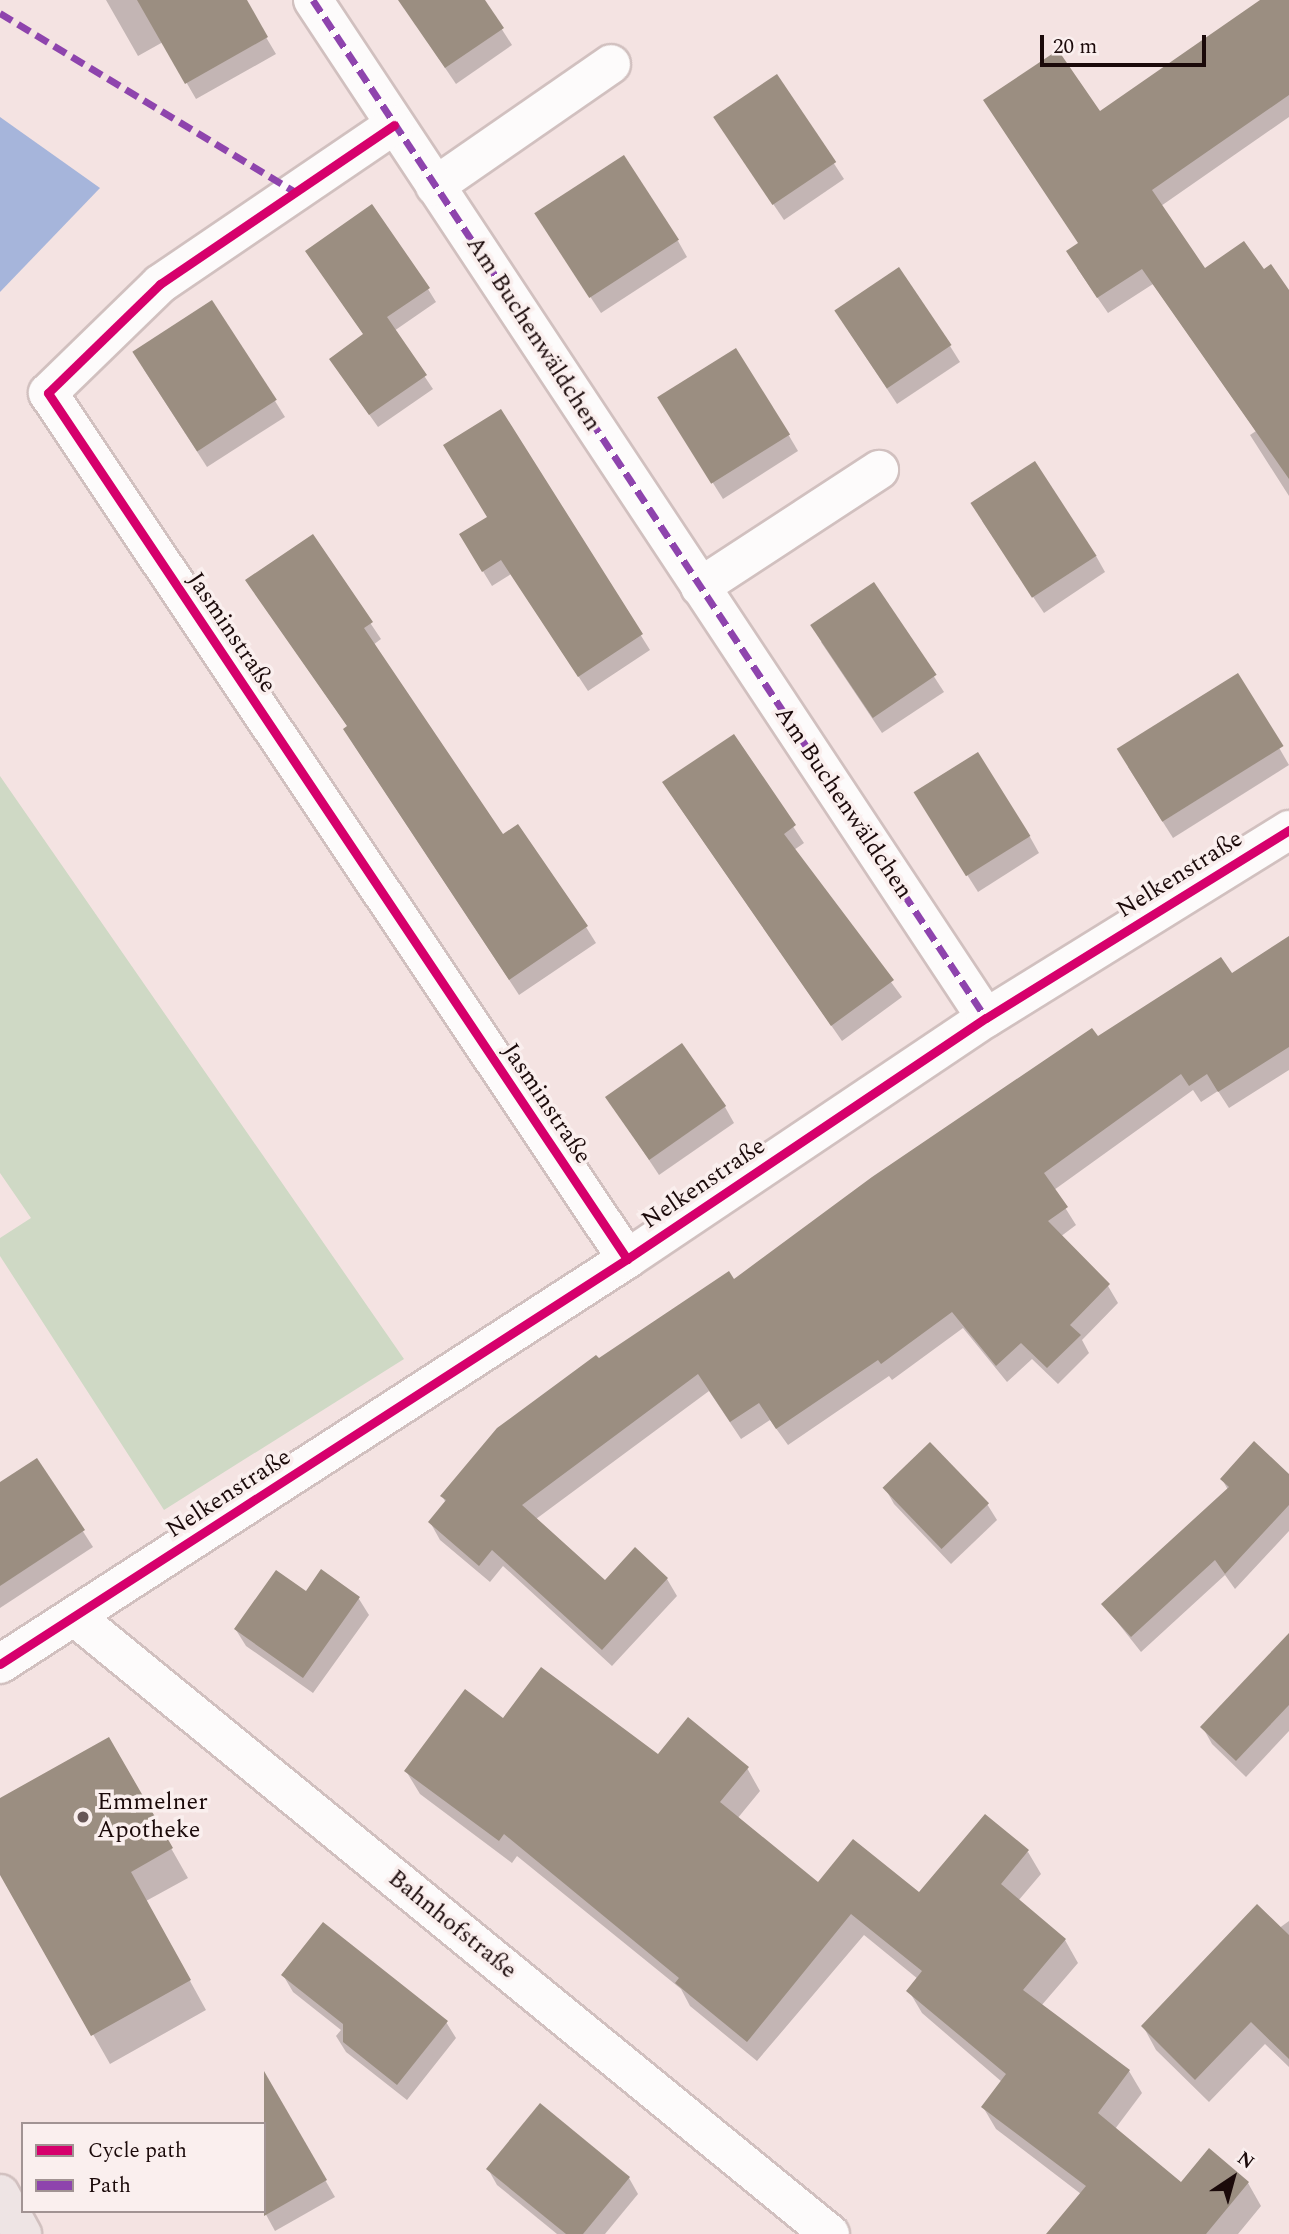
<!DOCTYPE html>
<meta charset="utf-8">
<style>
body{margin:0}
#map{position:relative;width:1289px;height:2234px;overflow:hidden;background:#f4e3e2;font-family:Spectral,serif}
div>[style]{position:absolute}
.green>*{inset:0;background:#cfd9c5}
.water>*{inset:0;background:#a6b5db}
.shadow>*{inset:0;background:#0003}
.building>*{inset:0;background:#9b8e81;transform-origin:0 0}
.roads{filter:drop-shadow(2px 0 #d1c0bf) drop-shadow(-2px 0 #d1c0bf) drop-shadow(0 2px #d1c0bf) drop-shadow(0 -2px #d1c0bf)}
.minor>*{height:38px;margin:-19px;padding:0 19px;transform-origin:19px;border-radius:19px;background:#fdfbfb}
.major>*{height:38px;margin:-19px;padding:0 19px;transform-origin:19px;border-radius:19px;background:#eee4e4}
.quiet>*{height:7px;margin-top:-3.5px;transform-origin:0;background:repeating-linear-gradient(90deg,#8e44ad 0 14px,transparent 0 21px)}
.cycleway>*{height:9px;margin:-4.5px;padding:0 4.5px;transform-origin:4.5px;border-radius:4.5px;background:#d6006c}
.dots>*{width:19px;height:19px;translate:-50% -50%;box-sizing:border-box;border:4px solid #faefee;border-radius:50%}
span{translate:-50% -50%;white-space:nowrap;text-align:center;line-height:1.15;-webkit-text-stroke:7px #faefee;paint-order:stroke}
.street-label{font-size:24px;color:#1b0a0a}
.poi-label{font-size:24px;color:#1b0a0a}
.left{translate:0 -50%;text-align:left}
.legend{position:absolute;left:21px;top:2122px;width:245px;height:91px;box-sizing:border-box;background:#faefee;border:2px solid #a19393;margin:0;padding:9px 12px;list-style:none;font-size:21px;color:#1b0a0a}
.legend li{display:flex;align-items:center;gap:14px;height:35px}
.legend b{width:35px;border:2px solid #a19393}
.north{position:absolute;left:1198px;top:2143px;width:70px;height:70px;-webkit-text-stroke:5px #faefee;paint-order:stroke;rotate:36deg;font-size:19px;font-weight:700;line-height:28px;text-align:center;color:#1b0a0a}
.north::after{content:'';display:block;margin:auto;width:24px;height:32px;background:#1b0a0a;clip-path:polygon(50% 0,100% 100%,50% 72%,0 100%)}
.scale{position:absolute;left:1040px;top:35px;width:166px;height:32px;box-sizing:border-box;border:4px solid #1b0a0a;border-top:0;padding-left:9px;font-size:21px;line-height:24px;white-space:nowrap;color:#1b0a0a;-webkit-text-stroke:5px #faefee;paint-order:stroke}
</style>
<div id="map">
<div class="green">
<i style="clip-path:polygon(0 776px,404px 1359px,164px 1510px,0 1256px,0 1238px,31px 1218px,0 1173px)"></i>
</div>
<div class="water">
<i style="clip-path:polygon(0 117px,100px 188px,0 292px)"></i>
</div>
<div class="shadow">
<i style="clip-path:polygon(106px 0,244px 0,276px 54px,196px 99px,163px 42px,138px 56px)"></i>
<i style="clip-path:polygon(399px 0,483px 0,512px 45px,456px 84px)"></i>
<i style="clip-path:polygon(1274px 0,1289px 0,1289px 117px,1161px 206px,1204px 271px,1264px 272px,1289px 293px,1289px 496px,1250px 435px,1256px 431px,1153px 284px,1108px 313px,1077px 268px,1099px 114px)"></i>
<i style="clip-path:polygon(777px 76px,844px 179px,784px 220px,725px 133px)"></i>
<i style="clip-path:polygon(546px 230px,678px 241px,687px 257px,601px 313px)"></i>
<i style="clip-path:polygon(315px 264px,428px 289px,436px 302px,394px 331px,433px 389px,378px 427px,339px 372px,365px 336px)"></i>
<i style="clip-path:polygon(846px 327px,950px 346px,960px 362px,897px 404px)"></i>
<i style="clip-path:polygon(143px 368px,275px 401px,285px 417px,207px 467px)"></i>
<i style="clip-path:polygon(501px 412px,650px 650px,588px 691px,511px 574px,492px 586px,470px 550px,489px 518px)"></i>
<i style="clip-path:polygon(670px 415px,788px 434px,798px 451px,723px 499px)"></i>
<i style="clip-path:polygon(982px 521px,1096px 556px,1105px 572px,1044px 613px)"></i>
<i style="clip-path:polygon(312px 536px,381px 639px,373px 645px,502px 837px,586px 927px,596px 943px,519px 995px,354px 745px,348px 727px,257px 596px)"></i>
<i style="clip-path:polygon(874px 584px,944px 692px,882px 733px,821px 642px)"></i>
<i style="clip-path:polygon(1237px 675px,1289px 765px,1173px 838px,1128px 767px)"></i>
<i style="clip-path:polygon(733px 736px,804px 843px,794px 850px,902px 997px,842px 1041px,674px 799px)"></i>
<i style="clip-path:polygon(926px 810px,1030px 837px,1039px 853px,978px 892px)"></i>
<i style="clip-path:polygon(1289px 938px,1289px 1070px,1229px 1108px,1218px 1091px,1201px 1102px,1193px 1090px,1054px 1190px,1076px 1225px,1060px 1237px,1108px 1286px,1118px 1303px,1082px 1340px,1089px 1353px,1058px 1384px,1032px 1359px,1007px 1382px,963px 1328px,892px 1380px,889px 1376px,788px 1445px,770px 1420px,741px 1439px,709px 1391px,536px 1519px,605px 1582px,667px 1579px,677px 1596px,612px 1666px,503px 1566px,490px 1582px,440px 1540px,430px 1522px,446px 1503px,442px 1496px,598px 1361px,734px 1282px,1098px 1038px,1231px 975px)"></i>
<i style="clip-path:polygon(607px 1097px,725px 1107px,734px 1123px,659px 1175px)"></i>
<i style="clip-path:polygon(37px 1460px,93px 1547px,0 1608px,0 1485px)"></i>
<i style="clip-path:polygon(1289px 1476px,1289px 1531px,1235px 1589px,1225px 1575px,1141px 1652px,1103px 1604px,1228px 1490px,1222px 1479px)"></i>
<i style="clip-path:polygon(885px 1488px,987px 1504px,997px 1520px,951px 1564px,894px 1504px)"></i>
<i style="clip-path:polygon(322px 1571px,359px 1599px,369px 1615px,313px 1693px,246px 1646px,236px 1630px,306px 1593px)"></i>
<i style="clip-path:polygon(1289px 1662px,1289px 1731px,1246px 1777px,1212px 1744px,1203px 1728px)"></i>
<i style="clip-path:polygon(504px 1721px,658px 1757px,747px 1768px,760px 1791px,737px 1819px,818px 1885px,920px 1894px,1028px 1852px,1041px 1874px,1018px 1901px,1065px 1940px,1078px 1963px,1041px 2006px,1129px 2071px,1142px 2093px,1115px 2129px,1181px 2184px,1209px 2151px,1248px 2183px,1261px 2206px,1238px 2234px,1048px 2234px,1081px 2194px,996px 2129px,983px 2107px,1002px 2082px,922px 2013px,909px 1991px,918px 1979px,864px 1935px,757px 2061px,690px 2006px,681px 1989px,517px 1856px,512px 1863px,420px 1794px,406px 1771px)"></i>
<i style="clip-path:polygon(109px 1739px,188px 1878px,146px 1901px,206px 2010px,110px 2064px,0 1871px,0 1800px)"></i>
<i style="clip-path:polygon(1289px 1921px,1289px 2067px,1265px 2044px,1209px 2102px,1156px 2050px,1143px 2026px)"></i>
<i style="clip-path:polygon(283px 1975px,446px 2022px,456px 2038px,407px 2100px,346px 2052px,336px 2036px,341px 2030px,293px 1992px)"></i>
<i style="clip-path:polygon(290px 2120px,335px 2197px,275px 2231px,264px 2211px)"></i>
<i style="clip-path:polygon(488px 2169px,629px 2178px,638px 2194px,605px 2234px,557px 2234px,497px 2185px)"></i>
</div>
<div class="building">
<i style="clip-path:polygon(137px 0,247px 0,268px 37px,185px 84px)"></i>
<i style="clip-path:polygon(398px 0,485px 0,504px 28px,445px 68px)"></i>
<i style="clip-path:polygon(1260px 0,1289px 0,1289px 95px,1152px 190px,1205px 268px,1244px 241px,1264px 269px,1271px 264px,1289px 290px,1289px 479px,1142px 269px,1097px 298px,1066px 251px,1078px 243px,983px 100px,1058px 50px,1100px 111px)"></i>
<i style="left:777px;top:74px;width:106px;height:77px;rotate:56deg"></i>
<i style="left:624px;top:155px;width:101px;height:107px;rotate:57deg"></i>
<i style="clip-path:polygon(372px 204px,430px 288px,387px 317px,427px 375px,369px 415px,329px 359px,363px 334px,305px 251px)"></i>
<i style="left:899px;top:267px;width:94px;height:78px;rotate:56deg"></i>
<i style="left:212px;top:300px;width:119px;height:95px;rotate:57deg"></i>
<i style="left:736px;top:348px;width:102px;height:93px;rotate:58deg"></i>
<i style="clip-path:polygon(501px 409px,643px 634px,578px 677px,501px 560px,482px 572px,459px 534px,487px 517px,443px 445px)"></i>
<i style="left:1035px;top:461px;width:113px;height:77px;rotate:57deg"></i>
<i style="clip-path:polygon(313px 534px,373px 622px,364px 628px,503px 834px,518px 824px,588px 926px,509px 980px,343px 729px,347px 726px,245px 580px)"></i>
<i style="left:874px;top:582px;width:112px;height:77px;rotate:56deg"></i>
<i style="left:1238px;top:673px;width:86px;height:143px;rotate:58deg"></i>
<i style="clip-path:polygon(734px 734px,796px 825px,784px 834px,894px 980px,831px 1026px,662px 782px)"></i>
<i style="left:978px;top:752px;width:99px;height:76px;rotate:58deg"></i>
<i style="clip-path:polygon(1289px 936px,1289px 1047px,1218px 1092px,1207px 1074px,1189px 1086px,1181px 1074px,1044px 1173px,1068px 1207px,1048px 1221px,1110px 1284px,1070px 1325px,1081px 1335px,1047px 1368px,1021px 1343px,996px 1366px,952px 1312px,881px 1364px,878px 1360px,776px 1429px,759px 1403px,730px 1422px,698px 1374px,522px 1505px,605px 1580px,635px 1547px,668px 1578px,602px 1650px,492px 1550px,479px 1566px,428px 1522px,446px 1500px,440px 1496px,497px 1428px,596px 1355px,599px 1358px,729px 1271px,734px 1279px,872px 1177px,1092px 1028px,1098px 1036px,1221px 957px,1232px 973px)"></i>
<i style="left:682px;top:1043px;width:77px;height:94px;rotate:55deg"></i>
<i style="clip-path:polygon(1254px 1441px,1289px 1474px,1289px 1505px,1225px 1574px,1215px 1560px,1131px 1637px,1101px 1604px,1229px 1487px,1220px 1479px)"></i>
<i style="left:930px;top:1442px;width:85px;height:66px;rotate:46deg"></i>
<i style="clip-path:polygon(37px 1458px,85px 1530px,0 1586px,0 1482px)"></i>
<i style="clip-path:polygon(321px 1569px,360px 1597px,303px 1678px,234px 1629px,276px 1570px,306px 1591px)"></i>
<i style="clip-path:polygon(1289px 1633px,1289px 1705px,1236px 1761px,1200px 1727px)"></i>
<i style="clip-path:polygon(541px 1667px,658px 1754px,688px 1717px,749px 1767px,720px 1802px,818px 1882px,853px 1839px,919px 1892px,985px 1814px,1029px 1850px,1001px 1884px,1066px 1939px,1023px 1990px,1130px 2070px,1098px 2113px,1181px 2182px,1209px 2148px,1249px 2182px,1206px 2234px,1046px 2234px,1086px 2186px,981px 2107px,1006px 2074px,906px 1991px,922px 1971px,851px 1914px,747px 2042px,675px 1983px,679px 1978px,504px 1834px,499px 1841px,404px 1771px,465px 1689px,503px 1718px)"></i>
<i style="clip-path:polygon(109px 1737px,173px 1848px,131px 1872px,191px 1980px,91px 2036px,0 1875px,0 1798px)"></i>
<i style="clip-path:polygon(1257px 1904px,1289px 1935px,1289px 2059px,1251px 2022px,1195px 2080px,1141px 2026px)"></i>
<i style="clip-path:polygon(323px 1922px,448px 2021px,397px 2085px,343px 2042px,343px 2024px,281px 1975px)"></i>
<i style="clip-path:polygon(264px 2071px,327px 2180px,264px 2216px)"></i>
<i style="clip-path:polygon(540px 2103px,630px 2177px,583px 2234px,566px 2234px,486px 2169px)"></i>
</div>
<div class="roads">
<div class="minor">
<i style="left:313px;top:0;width:1220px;rotate:56.53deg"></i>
<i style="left:394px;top:125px;width:283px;rotate:145.8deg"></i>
<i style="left:160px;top:284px;width:156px;rotate:135.8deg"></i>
<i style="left:48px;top:393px;width:1042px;rotate:56.23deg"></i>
<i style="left:435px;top:186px;width:214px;rotate:-34.7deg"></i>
<i style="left:700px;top:587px;width:214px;rotate:-33.2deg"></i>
<i style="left:75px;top:1617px;width:975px;rotate:39.26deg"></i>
<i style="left:0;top:1664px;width:746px;rotate:-32.86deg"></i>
<i style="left:627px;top:1259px;width:432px;rotate:-33.9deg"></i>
<i style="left:986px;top:1018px;width:357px;rotate:-31.8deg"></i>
</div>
<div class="major">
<i style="left:0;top:2194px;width:46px;rotate:61.2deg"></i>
</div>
</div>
<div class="quiet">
<i style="left:313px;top:0;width:1220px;rotate:56.53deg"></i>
<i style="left:0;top:13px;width:346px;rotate:31.2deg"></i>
</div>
<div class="cycleway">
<i style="left:394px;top:125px;width:283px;rotate:145.8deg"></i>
<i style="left:160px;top:284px;width:156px;rotate:135.8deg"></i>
<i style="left:48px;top:393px;width:1042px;rotate:56.23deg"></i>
<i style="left:0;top:1664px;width:746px;rotate:-32.86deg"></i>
<i style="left:627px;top:1259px;width:432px;rotate:-33.9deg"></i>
<i style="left:986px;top:1018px;width:357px;rotate:-31.8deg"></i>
</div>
<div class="dots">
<i style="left:83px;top:1817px;background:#675656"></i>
</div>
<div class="street-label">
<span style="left:533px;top:334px;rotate:57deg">Am Buchenwäldchen</span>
<span style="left:231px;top:633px;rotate:56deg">Jasminstraße</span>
<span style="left:843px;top:803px;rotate:56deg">Am Buchenwäldchen</span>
<span style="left:1180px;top:875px;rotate:-32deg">Nelkenstraße</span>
<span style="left:546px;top:1104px;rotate:56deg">Jasminstraße</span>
<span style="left:704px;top:1184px;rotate:-34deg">Nelkenstraße</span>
<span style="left:229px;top:1494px;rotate:-33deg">Nelkenstraße</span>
<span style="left:452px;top:1925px;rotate:39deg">Bahnhofstraße</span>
</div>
<div class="poi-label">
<span class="left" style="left:97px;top:1817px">Emmelner<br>Apotheke</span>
</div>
<ul class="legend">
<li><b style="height:9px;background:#d6006c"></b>Cycle path</li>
<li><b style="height:9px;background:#8e44ad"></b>Path</li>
</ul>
<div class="north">N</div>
<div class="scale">20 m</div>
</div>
